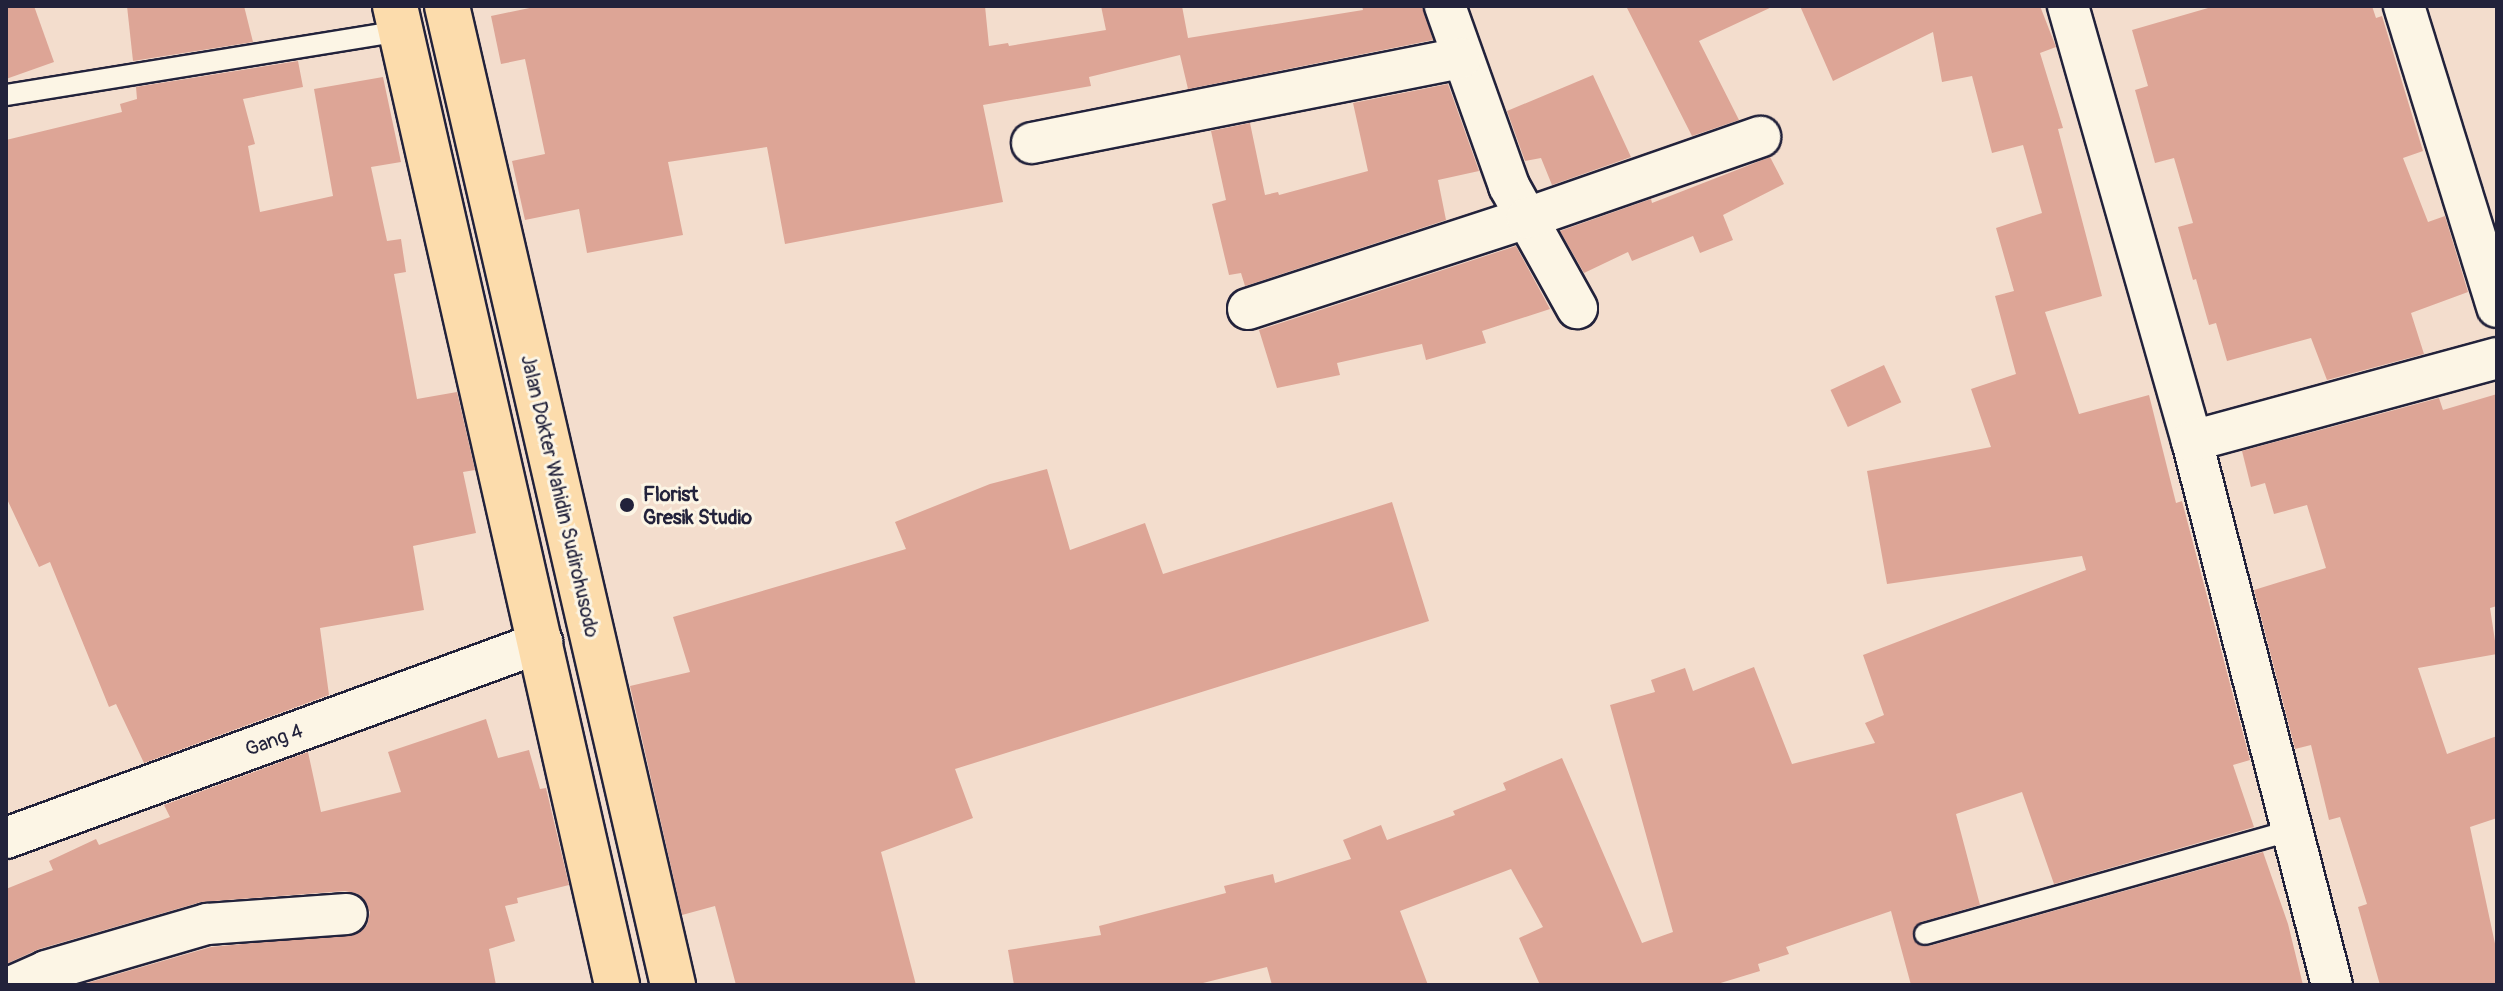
<!DOCTYPE html>
<style>
body{margin:0}
#map{position:relative;width:2503px;height:991px;overflow:hidden;background:#f3ddcd;font-family:Pangolin,sans-serif}
div>[style]{position:absolute}
.building>*{inset:0;background:#dda596;transform-origin:0 0}
.roads{filter:drop-shadow(2px 0 #22223b) drop-shadow(-2px 0 #22223b) drop-shadow(0 2px #22223b) drop-shadow(0 -2px #22223b)}
.service>*{height:20px;margin:-10px;padding:0 10px;transform-origin:10px;border-radius:10px;background:#fcf5e5}
.minor>*{height:40px;margin:-20px;padding:0 20px;transform-origin:20px;border-radius:20px;background:#fcf5e5}
.trunk>*{height:44px;margin:-22px;padding:0 22px;transform-origin:22px;border-radius:22px;background:#fcdcac}
.dots>*{width:22px;height:22px;translate:-50% -50%;box-sizing:border-box;border:4px solid #fcf5e5;border-radius:50%}
span{translate:-50% -50%;white-space:nowrap;text-align:center;line-height:1.15;-webkit-text-stroke:6px #fcf5e5;paint-order:stroke}
.poi-label{font-size:20px;color:#22223b;font-weight:700}
.left{translate:0 -50%;text-align:left}
.street-label{font-size:20px;color:#22223b}
.frame{position:absolute;inset:0;border:8px solid #22223b;pointer-events:none}
</style>
<div id="map">
<div class="building">
<i style="clip-path:polygon(6px 6px,34px 6px,54px 62px,6px 79px)"></i>
<i style="clip-path:polygon(127px 6px,244px 6px,253px 42px,133px 61px)"></i>
<i style="clip-path:polygon(539px 6px,985px 6px,989px 46px,1008px 43px,1009px 46px,1106px 30px,1101px 6px,1182px 6px,1188px 38px,1363px 10px,1362px 6px,1423px 6px,1433px 40px,1188px 89px,1180px 55px,1089px 77px,1091px 86px,983px 105px,1003px 202px,785px 244px,767px 147px,668px 162px,683px 235px,587px 253px,579px 209px,525px 220px,512px 161px,545px 154px,525px 59px,501px 64px,491px 16px)"></i>
<i style="clip-path:polygon(1626px 6px,1774px 6px,1699px 41px,1739px 120px,1692px 136px)"></i>
<i style="clip-path:polygon(1800px 6px,2040px 6px,2056px 47px,2040px 53px,2063px 128px,2058px 129px,2102px 296px,2045px 312px,2079px 414px,2149px 395px,2176px 503px,2182px 501px,2250px 760px,2233px 765px,2254px 827px,2054px 884px,2022px 792px,1956px 814px,1980px 905px,1921px 922px,1913px 930px,1913px 938px,1921px 946px,1929px 946px,2263px 852px,2288px 924px,2303px 985px,1911px 985px,1891px 911px,1786px 947px,1789px 954px,1758px 964px,1760px 971px,1714px 985px,1540px 985px,1519px 938px,1543px 927px,1511px 869px,1400px 911px,1428px 985px,1272px 985px,1267px 967px,1195px 985px,1014px 985px,1008px 950px,1101px 935px,1099px 926px,1226px 893px,1224px 886px,1273px 874px,1275px 883px,1351px 859px,1343px 840px,1381px 825px,1387px 840px,1455px 815px,1453px 811px,1506px 790px,1503px 783px,1562px 758px,1642px 943px,1673px 932px,1610px 705px,1655px 692px,1651px 680px,1685px 668px,1693px 691px,1754px 667px,1792px 764px,1875px 743px,1865px 723px,1884px 715px,1863px 655px,2086px 570px,2082px 556px,1887px 584px,1867px 471px,1991px 447px,1971px 389px,2016px 374px,1995px 296px,2014px 291px,1996px 228px,2042px 213px,2023px 145px,1992px 153px,1972px 76px,1942px 82px,1933px 32px,1833px 81px)"></i>
<i style="clip-path:polygon(2215px 6px,2372px 6px,2376px 18px,2382px 16px,2423px 151px,2403px 158px,2428px 222px,2445px 216px,2468px 292px,2411px 313px,2424px 354px,2327px 380px,2311px 338px,2227px 361px,2216px 323px,2209px 325px,2196px 279px,2193px 280px,2178px 227px,2193px 223px,2174px 158px,2155px 163px,2135px 90px,2148px 86px,2132px 30px)"></i>
<i style="clip-path:polygon(298px 61px,303px 87px,243px 99px,255px 144px,248px 146px,260px 212px,333px 196px,314px 89px,383px 77px,401px 162px,371px 167px,387px 241px,401px 239px,406px 272px,394px 274px,417px 399px,457px 392px,475px 470px,463px 472px,476px 533px,413px 546px,424px 610px,320px 628px,329px 695px,144px 763px,116px 704px,109px 707px,50px 562px,39px 567px,6px 497px,6px 140px,122px 112px,120px 104px,137px 99px,136px 87px)"></i>
<i style="clip-path:polygon(1593px 75px,1631px 157px,1552px 185px,1541px 158px,1525px 161px,1507px 111px)"></i>
<i style="clip-path:polygon(1448px 84px,1479px 171px,1438px 180px,1446px 220px,1245px 286px,1241px 273px,1229px 275px,1212px 204px,1226px 200px,1211px 131px,1250px 123px,1265px 195px,1278px 192px,1279px 195px,1368px 171px,1353px 103px)"></i>
<i style="clip-path:polygon(1770px 157px,1784px 184px,1723px 215px,1733px 240px,1700px 253px,1693px 236px,1632px 261px,1628px 252px,1584px 273px,1560px 231px,1651px 199px,1652px 203px)"></i>
<i style="clip-path:polygon(1516px 246px,1550px 309px,1482px 331px,1486px 343px,1426px 360px,1422px 344px,1337px 363px,1340px 375px,1277px 388px,1259px 330px)"></i>
<i style="left:1884px;top:365px;width:41px;height:59px;rotate:65deg"></i>
<i style="clip-path:polygon(2497px 394px,2497px 606px,2490px 608px,2497px 654px,2418px 668px,2447px 754px,2497px 736px,2497px 818px,2470px 827px,2497px 953px,2497px 985px,2380px 985px,2358px 907px,2367px 904px,2340px 817px,2329px 820px,2311px 745px,2295px 749px,2254px 590px,2326px 568px,2307px 505px,2274px 514px,2265px 483px,2251px 487px,2242px 451px,2439px 398px,2443px 410px)"></i>
<i style="clip-path:polygon(1047px 469px,1070px 550px,1145px 523px,1163px 574px,1392px 502px,1429px 621px,955px 769px,973px 818px,881px 852px,916px 985px,736px 985px,715px 906px,682px 915px,630px 686px,690px 672px,673px 617px,906px 549px,895px 522px,990px 484px)"></i>
<i style="clip-path:polygon(486px 719px,498px 758px,529px 750px,540px 789px,546px 788px,569px 885px,517px 898px,518px 903px,505px 906px,515px 941px,489px 949px,496px 985px,80px 985px,211px 947px,359px 933px,367px 925px,370px 912px,358px 894px,345px 891px,201px 902px,39px 949px,6px 964px,6px 889px,53px 870px,49px 861px,96px 839px,99px 845px,170px 817px,164px 805px,308px 752px,321px 812px,401px 792px,388px 752px)"></i>
</div>
<div class="roads">
<div class="service">
<i style="left:6px;top:95px;width:400px;rotate:-9.2deg"></i>
<i style="left:1925px;top:934px;width:381px;rotate:-15.8deg"></i>
</div>
<div class="minor">
<i style="left:1445px;top:6px;width:191px;rotate:70.4deg"></i>
<i style="left:1509px;top:186px;width:140px;rotate:60.9deg"></i>
<i style="left:2068px;top:6px;width:452px;rotate:74.1deg"></i>
<i style="left:2192px;top:441px;width:562px;rotate:75.57deg"></i>
<i style="left:2404px;top:6px;width:315px;rotate:72.8deg"></i>
<i style="left:1032px;top:143px;width:437px;rotate:-11.2deg"></i>
<i style="left:1248px;top:309px;width:293px;rotate:-18.1deg"></i>
<i style="left:1527px;top:218px;width:247px;rotate:-19.2deg"></i>
<i style="left:2192px;top:441px;width:316px;rotate:-15.2deg"></i>
<i style="left:6px;top:838px;width:571px;rotate:-20.09deg"></i>
<i style="left:15px;top:985px;width:34px;rotate:-24deg"></i>
<i style="left:46px;top:971px;width:168px;rotate:-16.3deg"></i>
<i style="left:207px;top:924px;width:140px;rotate:-4.1deg"></i>
</div>
<div class="trunk">
<i style="left:395px;top:6px;width:1004px;rotate:77.22deg"></i>
<i style="left:447px;top:6px;width:1005px;rotate:77deg"></i>
</div>
</div>
<div class="dots">
<i style="left:627px;top:505px;background:#22223b"></i>
</div>
<div class="poi-label">
<span class="left" style="left:643px;top:506px">Florist<br>Gresik Studio</span>
</div>
<div class="street-label">
<span style="left:560px;top:496px;rotate:77deg">Jalan Dokter Wahidin Sudirohusodo</span>
<span style="left:274px;top:740px;rotate:-20deg">Gang 4</span>
</div>
<div class="frame"></div>
</div>
